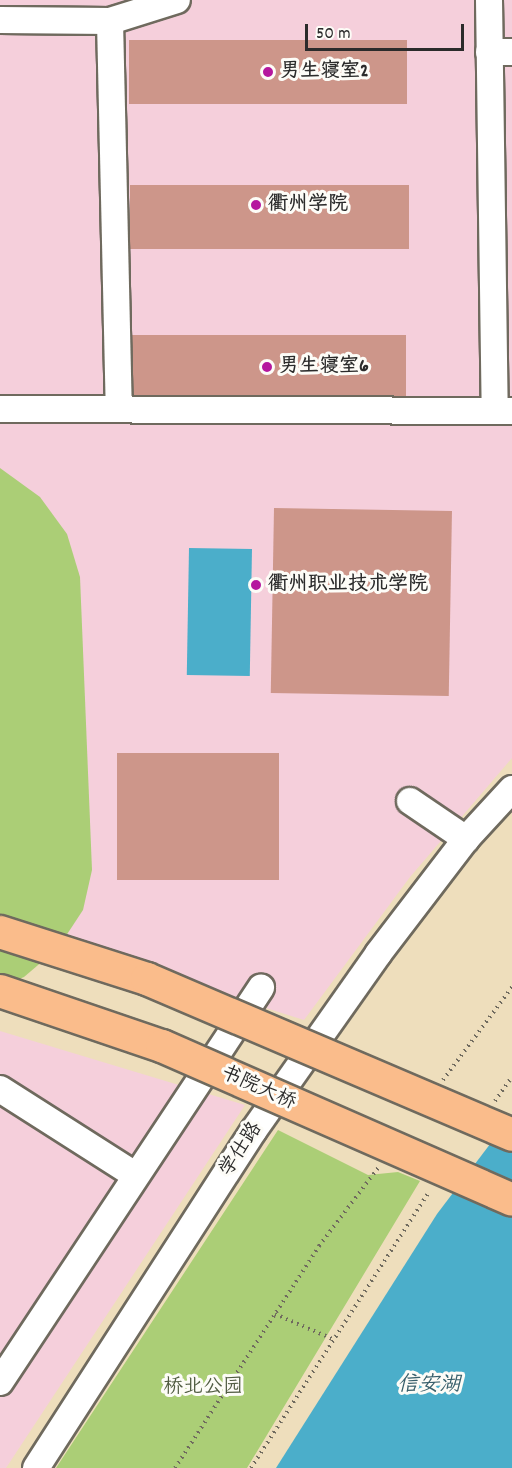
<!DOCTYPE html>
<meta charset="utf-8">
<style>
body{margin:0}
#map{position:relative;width:512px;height:1468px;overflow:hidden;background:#eedebc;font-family:Dekko,"LXGW WenKai TC",sans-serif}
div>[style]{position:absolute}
.built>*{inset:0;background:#f5cfdb}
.green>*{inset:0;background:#abce76}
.water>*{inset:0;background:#4baeca;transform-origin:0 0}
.building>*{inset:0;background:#cd968a;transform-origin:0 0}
.path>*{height:4px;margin-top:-2px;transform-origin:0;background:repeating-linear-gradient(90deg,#6f6a5e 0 1.5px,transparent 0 6px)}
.roads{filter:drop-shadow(2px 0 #6f6a5e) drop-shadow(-2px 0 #6f6a5e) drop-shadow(0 2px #6f6a5e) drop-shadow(0 -2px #6f6a5e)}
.minor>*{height:26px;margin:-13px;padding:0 13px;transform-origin:13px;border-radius:13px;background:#fff}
.bridges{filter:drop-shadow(2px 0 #6f6a5e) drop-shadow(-2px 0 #6f6a5e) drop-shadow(0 2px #6f6a5e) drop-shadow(0 -2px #6f6a5e)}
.major-bridge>*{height:32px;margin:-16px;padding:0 16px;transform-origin:16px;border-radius:16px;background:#fabc8b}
.dots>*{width:16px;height:16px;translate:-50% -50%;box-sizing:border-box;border:3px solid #fdfcf7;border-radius:50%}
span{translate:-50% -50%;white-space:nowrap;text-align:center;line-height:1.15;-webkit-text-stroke:6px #fdfcf7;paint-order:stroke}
.poi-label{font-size:20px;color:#2b2b2b;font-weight:700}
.left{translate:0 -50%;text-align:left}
.street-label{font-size:20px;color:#2b2b2b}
.park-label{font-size:20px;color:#515c42}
.water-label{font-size:21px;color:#385f6b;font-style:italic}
.scale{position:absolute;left:305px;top:24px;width:159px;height:27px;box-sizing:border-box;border:3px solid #2b2b2b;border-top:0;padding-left:8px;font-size:18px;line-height:21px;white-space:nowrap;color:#2b2b2b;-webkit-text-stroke:4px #fdfcf7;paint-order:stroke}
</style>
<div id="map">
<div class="built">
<i style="clip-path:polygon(0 0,512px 0,512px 758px,410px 877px,304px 1020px,189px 984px,0 943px)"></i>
<i style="clip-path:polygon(0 1031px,245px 1105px,6px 1468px,0 1468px)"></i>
</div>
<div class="green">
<i style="clip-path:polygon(0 468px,40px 497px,67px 534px,80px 577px,92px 870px,83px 910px,58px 948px,24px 977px,0 987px)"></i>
<i style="clip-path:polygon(278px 1130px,368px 1175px,398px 1172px,420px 1181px,247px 1468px,56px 1468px)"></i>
</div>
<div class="water">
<i style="left:189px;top:548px;width:63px;height:127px;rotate:1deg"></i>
<i style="clip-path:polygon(512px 1115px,512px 1468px,276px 1468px,437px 1214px)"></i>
</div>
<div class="building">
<i style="left:129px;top:40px;width:278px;height:64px"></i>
<i style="left:409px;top:185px;width:64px;height:279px;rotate:90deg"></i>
<i style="left:406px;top:335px;width:64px;height:279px;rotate:90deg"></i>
<i style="left:274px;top:508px;width:178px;height:185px;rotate:1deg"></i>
<i style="left:117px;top:753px;width:162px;height:127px"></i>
</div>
<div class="path">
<i style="left:443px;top:1080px;width:116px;rotate:-53.4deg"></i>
<i style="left:495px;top:1101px;width:29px;rotate:-55deg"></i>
<i style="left:275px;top:1314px;width:65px;rotate:23.4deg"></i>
<i style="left:175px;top:1468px;width:265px;rotate:-57deg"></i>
<i style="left:319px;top:1246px;width:98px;rotate:-52.9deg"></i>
<i style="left:251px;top:1468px;width:328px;rotate:-57.2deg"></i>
</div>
<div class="roads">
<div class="minor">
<i style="left:489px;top:0;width:408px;rotate:89.2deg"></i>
<i style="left:0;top:20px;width:110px;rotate:0.5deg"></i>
<i style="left:110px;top:21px;width:70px;rotate:-17.4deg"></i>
<i style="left:110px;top:21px;width:387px;rotate:88.7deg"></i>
<i style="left:489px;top:52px;width:23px"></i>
<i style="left:0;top:409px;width:512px;rotate:0.22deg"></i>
<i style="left:410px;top:801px;width:68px;rotate:34.2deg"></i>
<i style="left:0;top:1089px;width:160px;rotate:32.5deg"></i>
<i style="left:0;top:1382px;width:473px;rotate:-56.5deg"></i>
<i style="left:36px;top:1468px;width:402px;rotate:-57.2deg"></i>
<i style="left:254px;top:1130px;width:215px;rotate:-54.8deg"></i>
<i style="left:378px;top:954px;width:145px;rotate:-52.6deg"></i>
<i style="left:466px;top:839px;width:68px;rotate:-47.4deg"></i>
</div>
</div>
<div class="bridges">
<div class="major-bridge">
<i style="left:0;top:932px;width:154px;rotate:17.7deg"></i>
<i style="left:147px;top:979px;width:397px;rotate:23.1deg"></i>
<i style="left:0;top:991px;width:171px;rotate:18.8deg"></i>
<i style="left:162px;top:1046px;width:382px;rotate:23.7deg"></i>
</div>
</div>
<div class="dots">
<i style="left:268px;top:72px;background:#b5179e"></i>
<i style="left:256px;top:205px;background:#b5179e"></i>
<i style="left:267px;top:367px;background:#b5179e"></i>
<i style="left:256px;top:585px;background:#b5179e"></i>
</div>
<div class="poi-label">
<span class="left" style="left:280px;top:72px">男生寝室2</span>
<span class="left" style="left:268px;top:205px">衢州学院</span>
<span class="left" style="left:279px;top:367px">男生寝室6</span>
<span class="left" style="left:268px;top:585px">衢州职业技术学院</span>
</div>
<div class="street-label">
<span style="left:258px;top:1089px;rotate:24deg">书院大桥</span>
<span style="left:242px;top:1150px;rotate:-57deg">学仕路</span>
</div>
<div class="park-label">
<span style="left:203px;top:1388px">桥北公园</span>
</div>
<div class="water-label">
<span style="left:429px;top:1386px">信安湖</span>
</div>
<div class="scale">50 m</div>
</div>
